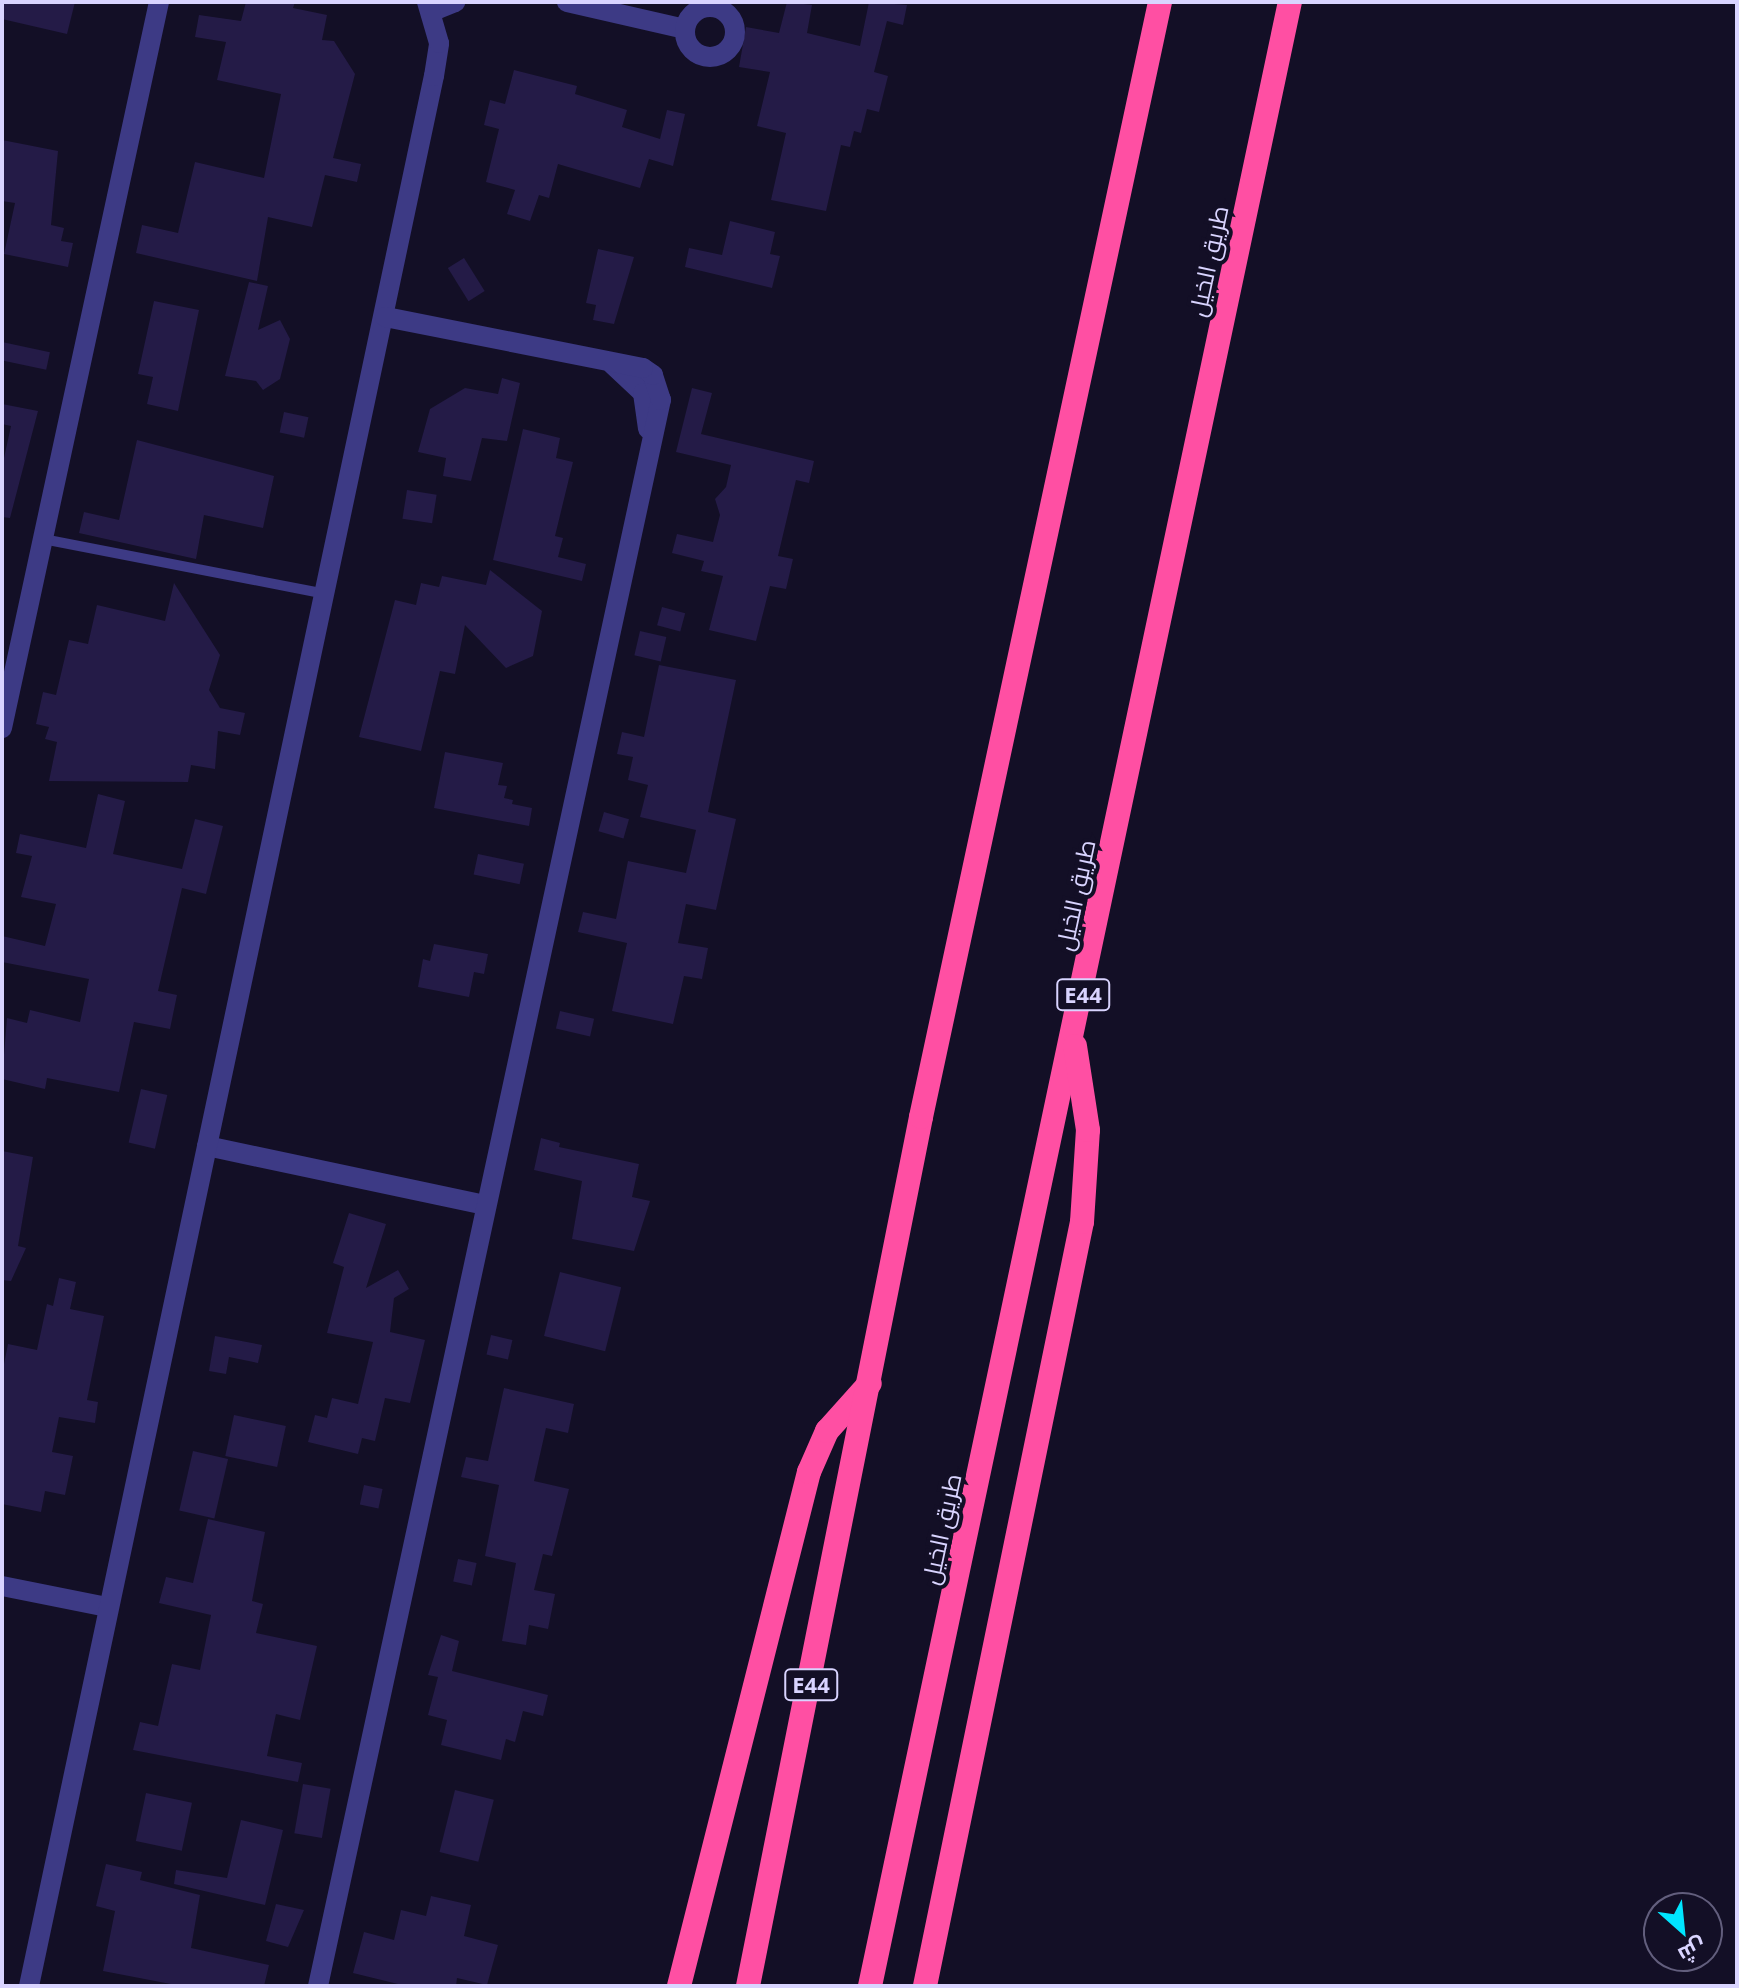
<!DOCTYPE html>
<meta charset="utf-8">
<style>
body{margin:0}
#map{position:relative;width:1739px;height:1988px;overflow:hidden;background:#130f26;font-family:"Noto Sans",Cairo,sans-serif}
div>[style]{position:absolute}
.building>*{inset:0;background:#241b47;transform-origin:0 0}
.path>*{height:4px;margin-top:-2px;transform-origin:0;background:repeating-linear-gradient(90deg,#2fb8b0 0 4px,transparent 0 10px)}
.service>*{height:10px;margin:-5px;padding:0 5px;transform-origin:5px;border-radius:5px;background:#3d3a85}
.minor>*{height:20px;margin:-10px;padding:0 10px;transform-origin:10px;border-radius:10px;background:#3d3a85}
.minor>.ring{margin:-10px;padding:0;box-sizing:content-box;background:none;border:20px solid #3d3a85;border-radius:50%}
.motorway>*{height:24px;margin:-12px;padding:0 12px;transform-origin:12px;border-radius:12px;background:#ff4fa3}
span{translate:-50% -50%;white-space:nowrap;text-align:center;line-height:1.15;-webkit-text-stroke:8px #130f26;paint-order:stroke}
.shield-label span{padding:2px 6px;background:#130f26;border:2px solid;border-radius:6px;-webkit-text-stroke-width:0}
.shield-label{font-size:22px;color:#d9d4ff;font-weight:700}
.street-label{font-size:24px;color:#d9d4ff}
.frame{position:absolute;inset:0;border:4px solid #d9d4ff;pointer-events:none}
.north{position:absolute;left:1643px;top:1892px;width:80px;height:80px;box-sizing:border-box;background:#130f26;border:2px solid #625e7d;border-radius:50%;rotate:153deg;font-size:22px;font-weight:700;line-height:32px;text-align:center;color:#d9d4ff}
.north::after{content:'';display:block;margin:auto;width:28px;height:36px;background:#00e5ff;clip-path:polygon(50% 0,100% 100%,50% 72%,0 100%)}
</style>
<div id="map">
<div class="building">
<i style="clip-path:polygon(2px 2px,75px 2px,67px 34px,2px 19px)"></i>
<i style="clip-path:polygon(246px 2px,295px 2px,293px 8px,327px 15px,322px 40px,334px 41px,355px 74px,333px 158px,361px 164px,357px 182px,325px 175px,312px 227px,268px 217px,257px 281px,136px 253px,142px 225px,178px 233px,195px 162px,264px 178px,281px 94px,217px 80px,226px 42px,195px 37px,199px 15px,241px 21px)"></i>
<i style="clip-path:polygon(787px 2px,812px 5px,807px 33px,860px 46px,869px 2px,907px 5px,903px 25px,887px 21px,874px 72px,888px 76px,879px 112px,867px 109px,861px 133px,854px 131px,850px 147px,841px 145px,826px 211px,771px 200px,786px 133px,757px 126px,770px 72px,739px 67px,746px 27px,779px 33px)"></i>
<i style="clip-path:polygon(514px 70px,577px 86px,575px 94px,627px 110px,622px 127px,660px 139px,667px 110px,685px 114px,673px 166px,649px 159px,640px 188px,558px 164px,549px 198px,539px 195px,530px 221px,507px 214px,515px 190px,486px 182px,499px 129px,484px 125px,490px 100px,505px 104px)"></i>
<i style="clip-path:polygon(2px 140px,58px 151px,51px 225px,64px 228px,61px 241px,73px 243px,68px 267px,4px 254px,15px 203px,2px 201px)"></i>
<i style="clip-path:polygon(730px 221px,775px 232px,770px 254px,780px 256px,772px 288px,685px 267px,689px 248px,722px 255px)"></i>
<i style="clip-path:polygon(598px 249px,634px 257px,614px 324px,593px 320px,596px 305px,586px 303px)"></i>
<i style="left:464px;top:258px;width:39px;height:19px;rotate:58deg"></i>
<i style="clip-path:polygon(249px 282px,268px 286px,258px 330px,280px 320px,290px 339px,280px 379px,263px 390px,256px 381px,225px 376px)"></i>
<i style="clip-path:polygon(154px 301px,199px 310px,178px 411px,147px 404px,153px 377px,138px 374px)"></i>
<i style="left:2px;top:342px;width:49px;height:18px;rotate:12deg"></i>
<i style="clip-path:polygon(502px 378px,520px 383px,507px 441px,482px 438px,471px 481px,443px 476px,446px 458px,418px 452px,430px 409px,465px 388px,498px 394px)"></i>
<i style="clip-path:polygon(692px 388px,712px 393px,701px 434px,814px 461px,809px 483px,796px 480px,778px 556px,793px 559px,786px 589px,770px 586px,756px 641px,709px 630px,723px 576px,701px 571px,704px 561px,672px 553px,677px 534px,713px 542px,720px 515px,715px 499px,726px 487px,731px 465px,676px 452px)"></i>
<i style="clip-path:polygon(2px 404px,38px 411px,10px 518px,2px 517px,2px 467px,11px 426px,2px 424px)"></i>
<i style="left:284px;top:412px;width:25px;height:21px;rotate:12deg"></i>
<i style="clip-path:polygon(523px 429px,560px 438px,556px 458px,573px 462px,555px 536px,563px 538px,558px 557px,586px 564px,582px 581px,493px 560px)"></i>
<i style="clip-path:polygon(137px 440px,274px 476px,263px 528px,204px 515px,196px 559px,79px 533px,84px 512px,119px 520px)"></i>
<i style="left:407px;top:490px;width:30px;height:29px;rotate:9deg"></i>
<i style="clip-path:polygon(490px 570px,542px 611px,533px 656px,506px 668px,465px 625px,455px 674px,440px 671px,421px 751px,359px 737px,395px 600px,416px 605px,421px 583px,439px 587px,442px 576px,486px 585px)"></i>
<i style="clip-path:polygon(174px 583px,220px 655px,209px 690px,220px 708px,245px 713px,240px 735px,218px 731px,215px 769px,191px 765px,188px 782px,49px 781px,57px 742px,45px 739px,49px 727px,36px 724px,43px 692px,56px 695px,69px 640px,88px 644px,97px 605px,165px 621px)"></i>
<i style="left:662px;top:607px;width:24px;height:19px;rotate:15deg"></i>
<i style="left:640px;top:631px;width:27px;height:25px;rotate:13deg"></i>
<i style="clip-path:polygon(659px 665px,736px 680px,708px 812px,736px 819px,716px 910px,686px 904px,678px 943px,708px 948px,702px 979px,684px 976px,673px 1024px,612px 1011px,627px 943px,578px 932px,583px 912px,616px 919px,628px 861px,686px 873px,696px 830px,640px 817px,648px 785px,628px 780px,633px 757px,617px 754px,622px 732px,644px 737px)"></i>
<i style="clip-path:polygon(445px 752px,503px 763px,498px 785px,507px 786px,504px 798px,513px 800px,512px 804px,532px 808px,529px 826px,434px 808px)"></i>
<i style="clip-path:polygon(98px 794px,125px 801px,113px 854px,182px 869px,195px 819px,223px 826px,206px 894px,182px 888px,158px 991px,177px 995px,170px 1029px,134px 1022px,119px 1092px,47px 1078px,45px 1089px,2px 1079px,7px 1018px,27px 1023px,30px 1010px,80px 1022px,89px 979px,2px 962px,2px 936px,45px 946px,56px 904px,21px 897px,32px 856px,16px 853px,20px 834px,86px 848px)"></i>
<i style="left:604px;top:812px;width:26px;height:20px;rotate:16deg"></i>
<i style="left:478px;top:854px;width:47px;height:21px;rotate:12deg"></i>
<i style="clip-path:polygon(434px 944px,488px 954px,484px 974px,474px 972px,469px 997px,418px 987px,423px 959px,430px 961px)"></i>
<i style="left:560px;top:1011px;width:35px;height:18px;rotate:13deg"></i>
<i style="left:141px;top:1089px;width:27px;height:55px;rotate:13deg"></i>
<i style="clip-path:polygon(541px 1138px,560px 1143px,559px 1147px,639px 1164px,632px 1197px,650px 1201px,634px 1251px,572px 1239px,582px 1181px,534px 1170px)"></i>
<i style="clip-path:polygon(2px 1151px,33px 1157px,18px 1246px,26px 1248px,11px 1281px,2px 1280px)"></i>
<i style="clip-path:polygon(349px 1213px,386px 1224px,366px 1288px,398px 1270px,409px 1289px,394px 1298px,390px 1332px,425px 1340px,410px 1403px,385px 1398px,375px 1441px,362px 1438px,358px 1454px,308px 1442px,315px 1415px,327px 1418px,332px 1398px,358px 1404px,373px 1342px,327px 1333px,344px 1267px,333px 1263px)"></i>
<i style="left:560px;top:1272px;width:63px;height:66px;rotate:14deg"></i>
<i style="clip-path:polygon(59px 1278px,76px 1282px,70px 1309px,104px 1316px,87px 1400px,98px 1402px,95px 1423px,59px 1417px,52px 1452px,73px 1456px,65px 1495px,45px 1491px,41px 1512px,2px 1504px,2px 1374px,8px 1344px,37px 1350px,47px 1304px,53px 1306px)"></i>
<i style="left:491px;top:1335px;width:22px;height:20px;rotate:13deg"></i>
<i style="clip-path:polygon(215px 1336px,262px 1345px,258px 1363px,229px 1357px,226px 1374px,209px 1371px)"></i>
<i style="clip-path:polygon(504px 1388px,574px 1404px,568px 1433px,546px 1428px,534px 1481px,569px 1489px,552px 1556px,543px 1554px,534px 1590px,555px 1594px,548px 1629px,529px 1625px,526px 1645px,502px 1641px,516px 1563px,485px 1556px,499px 1485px,461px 1477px,466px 1457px,488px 1461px)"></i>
<i style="left:234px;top:1415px;width:53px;height:42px;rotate:12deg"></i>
<i style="left:193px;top:1451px;width:36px;height:61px;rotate:13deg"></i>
<i style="left:364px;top:1485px;width:19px;height:20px;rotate:12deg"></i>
<i style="clip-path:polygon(208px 1519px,265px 1532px,252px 1601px,263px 1604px,256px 1633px,317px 1646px,300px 1720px,276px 1714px,267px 1756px,302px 1763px,298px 1782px,133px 1750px,140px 1722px,158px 1726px,172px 1664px,200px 1670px,211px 1615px,159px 1603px,166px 1577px,193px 1583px)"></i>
<i style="left:458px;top:1559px;width:19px;height:23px;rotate:12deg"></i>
<i style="clip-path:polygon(441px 1635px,459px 1641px,452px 1671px,548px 1695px,543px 1716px,523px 1711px,515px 1742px,506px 1739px,501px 1760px,441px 1745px,447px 1720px,428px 1715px,438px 1677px,428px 1675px)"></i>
<i style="left:303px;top:1784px;width:28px;height:50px;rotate:10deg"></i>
<i style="left:455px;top:1790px;width:40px;height:64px;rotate:14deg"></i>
<i style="left:146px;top:1793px;width:47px;height:49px;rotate:12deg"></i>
<i style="clip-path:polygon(241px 1820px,283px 1830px,265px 1905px,174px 1884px,176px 1870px,227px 1878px)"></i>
<i style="clip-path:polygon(106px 1864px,142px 1872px,140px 1880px,200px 1895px,191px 1948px,269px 1965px,264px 1986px,181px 1986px,103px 1971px,115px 1911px,96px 1906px)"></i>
<i style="clip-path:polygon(431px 1896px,471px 1905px,464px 1936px,498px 1945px,487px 1985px,457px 1978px,456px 1986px,406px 1986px,353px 1973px,364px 1932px,394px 1940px,401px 1910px,426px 1916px)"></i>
<i style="clip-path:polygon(276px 1904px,304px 1910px,288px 1947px,266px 1941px)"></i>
</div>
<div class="path">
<i style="left:717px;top:8px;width:6px;rotate:-81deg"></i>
</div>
<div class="service">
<i style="left:43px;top:539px;width:287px;rotate:11deg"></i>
</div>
<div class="minor">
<i style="left:567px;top:2px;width:121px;rotate:12.9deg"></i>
<i class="ring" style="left:685px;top:7px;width:30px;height:30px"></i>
<i style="left:433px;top:11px;width:24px;rotate:-22deg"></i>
<i style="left:612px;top:364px;width:42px;rotate:43.1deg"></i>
<i style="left:643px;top:393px;width:36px;rotate:82deg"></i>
<i style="left:2px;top:728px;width:743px;rotate:-77.8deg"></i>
<i style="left:207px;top:1146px;width:283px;rotate:12deg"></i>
<i style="left:2px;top:1586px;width:107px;rotate:11.3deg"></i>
<i style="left:29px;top:1986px;width:1952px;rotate:-78.03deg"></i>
<i style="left:434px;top:76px;width:33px;rotate:-81deg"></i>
<i style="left:439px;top:43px;width:43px;rotate:-106.3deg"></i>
<i style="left:318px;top:1986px;width:1623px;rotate:-77.8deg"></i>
<i style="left:661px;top:400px;width:26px;rotate:-108deg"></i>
<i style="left:653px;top:375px;width:12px;rotate:-145deg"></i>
<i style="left:643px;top:368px;width:263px;rotate:-168.8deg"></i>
</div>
<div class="motorway">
<i style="left:679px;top:1986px;width:530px;rotate:-75.81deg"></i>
<i style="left:809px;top:1472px;width:45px;rotate:-66.3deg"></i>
<i style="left:827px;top:1431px;width:64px;rotate:-48.1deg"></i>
<i style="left:748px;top:1986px;width:886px;rotate:-78.74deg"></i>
<i style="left:921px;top:1117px;width:1140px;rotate:-77.9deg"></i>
<i style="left:870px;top:1986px;width:2028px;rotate:-78.05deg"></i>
<i style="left:925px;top:1986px;width:780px;rotate:-78.39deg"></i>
<i style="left:1082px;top:1222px;width:92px;rotate:-86.3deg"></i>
<i style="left:1088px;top:1130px;width:85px;rotate:-98.8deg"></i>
</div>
<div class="shield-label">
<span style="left:1083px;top:995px">E44</span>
<span style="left:811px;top:1685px">E44</span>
</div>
<div class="street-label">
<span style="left:1208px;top:261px;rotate:-78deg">طريق الخيل</span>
<span style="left:1075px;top:895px;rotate:-78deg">طريق الخيل</span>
<span style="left:941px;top:1529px;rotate:-78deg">طريق الخيل</span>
</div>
<div class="frame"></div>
<div class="north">ش</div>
</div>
